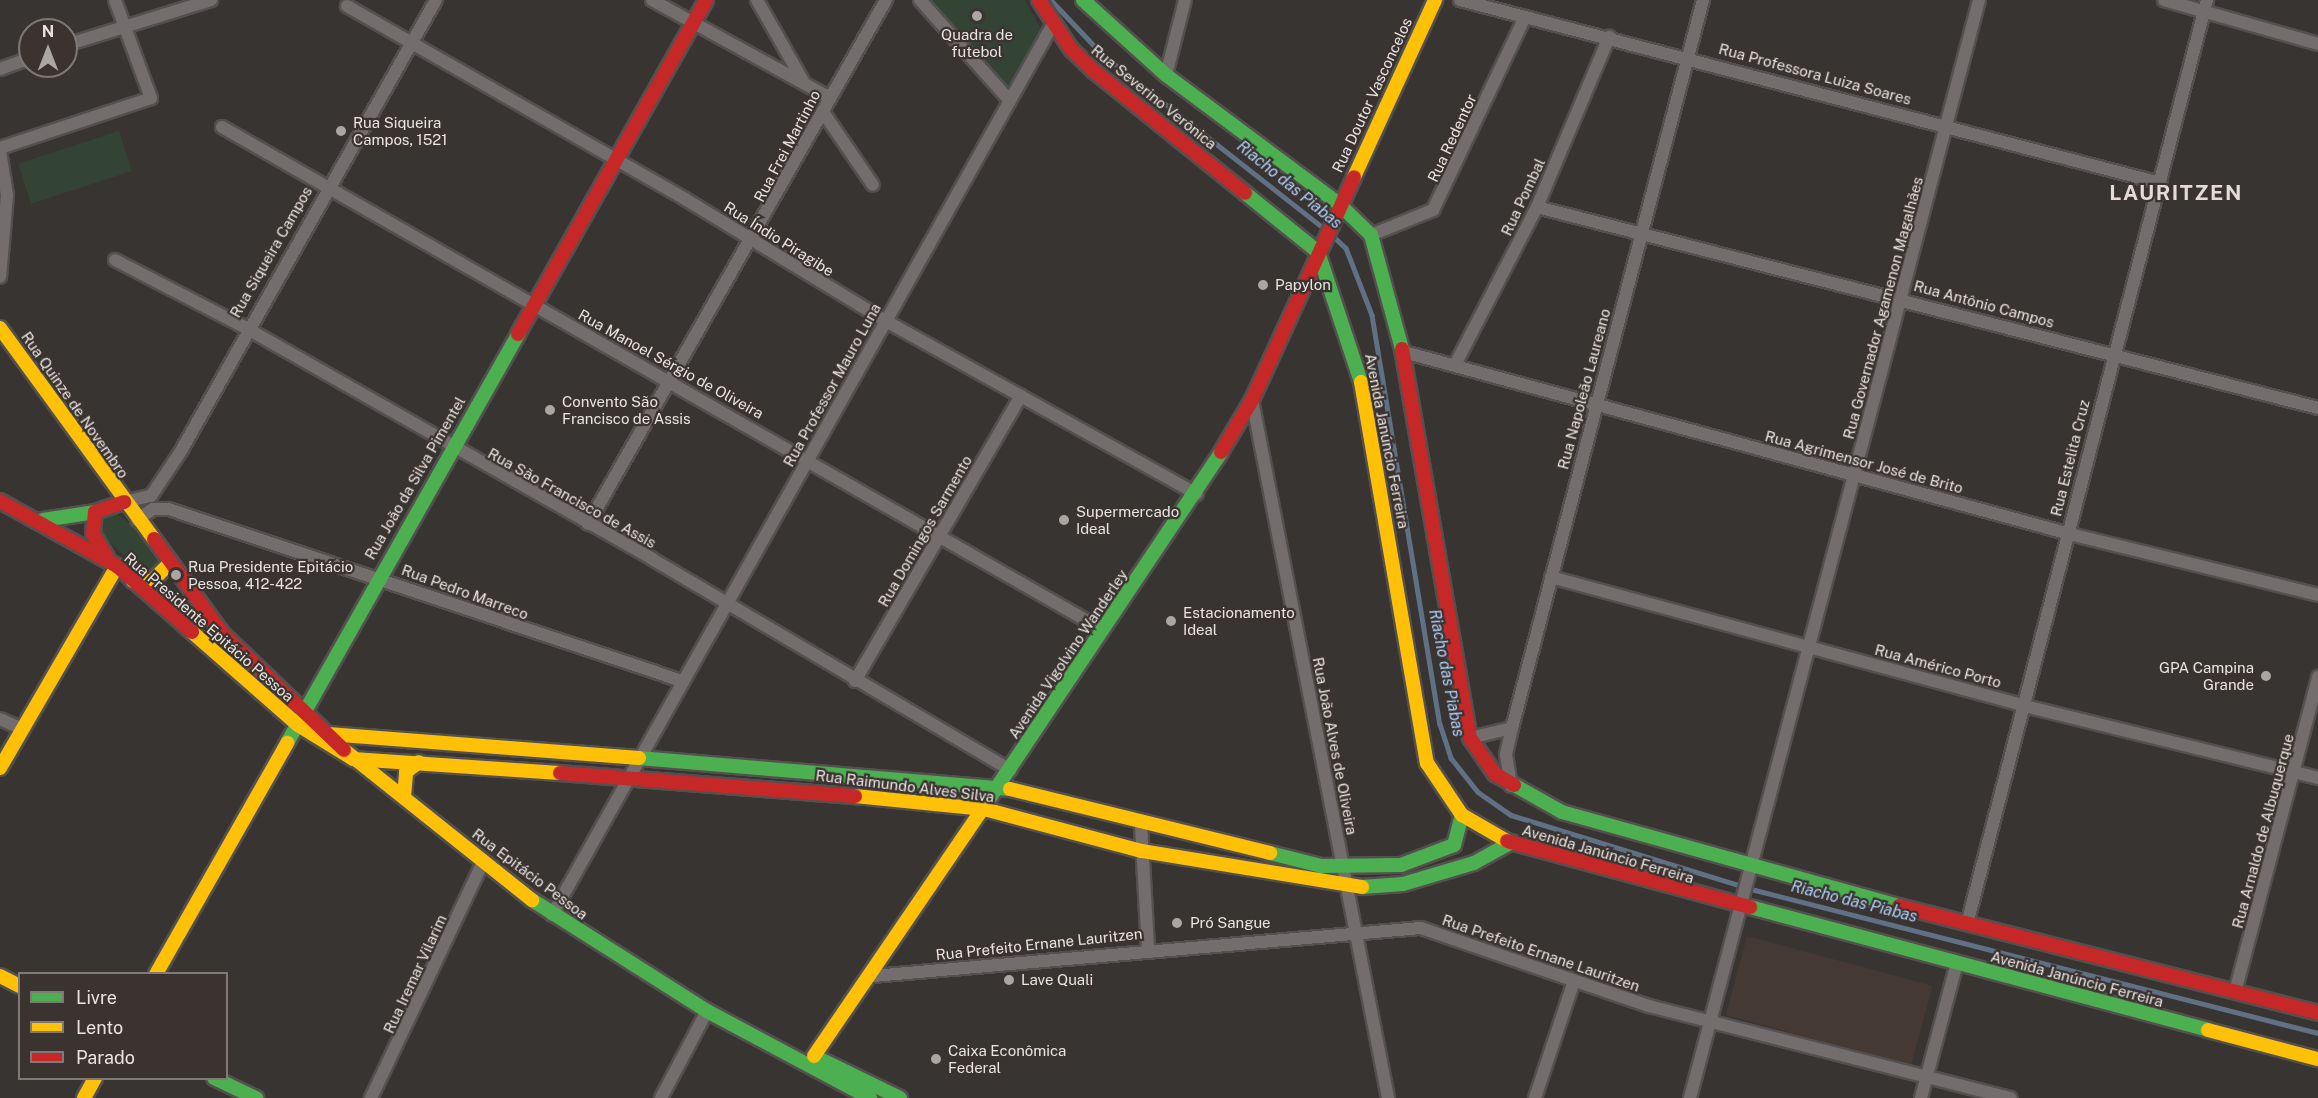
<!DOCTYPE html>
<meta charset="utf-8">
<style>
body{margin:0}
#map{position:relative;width:2318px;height:1098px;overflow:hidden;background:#383432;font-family:"Public Sans",sans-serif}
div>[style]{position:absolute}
.built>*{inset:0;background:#453934;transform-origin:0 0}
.green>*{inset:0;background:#334435;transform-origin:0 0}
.stream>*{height:4.5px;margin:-2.25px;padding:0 2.25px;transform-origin:2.25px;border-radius:2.25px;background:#607186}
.roads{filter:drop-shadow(2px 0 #53504f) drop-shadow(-2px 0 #53504f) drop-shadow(0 2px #53504f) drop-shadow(0 -2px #53504f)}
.street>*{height:12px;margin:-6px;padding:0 6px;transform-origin:6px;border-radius:6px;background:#736e6d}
.fast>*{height:14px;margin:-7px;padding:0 7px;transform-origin:7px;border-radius:7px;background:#4caf50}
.slow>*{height:14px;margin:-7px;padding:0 7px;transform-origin:7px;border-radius:7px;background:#ffc107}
.jam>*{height:14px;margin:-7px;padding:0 7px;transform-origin:7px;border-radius:7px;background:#c62828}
.dots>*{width:16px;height:16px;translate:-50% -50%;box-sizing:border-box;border:3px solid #3a3330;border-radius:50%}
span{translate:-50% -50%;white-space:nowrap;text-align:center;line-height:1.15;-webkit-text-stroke:4.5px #3a3330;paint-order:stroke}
.poi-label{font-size:15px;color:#e8e4e2}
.left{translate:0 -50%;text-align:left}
.right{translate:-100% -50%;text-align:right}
.street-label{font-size:15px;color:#e8e4e2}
.water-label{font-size:16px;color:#add0fc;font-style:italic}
.district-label{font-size:21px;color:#e4dbd7;font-weight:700;letter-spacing:1.5px}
.legend{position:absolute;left:18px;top:972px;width:210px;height:108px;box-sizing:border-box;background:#3a3330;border:2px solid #807a77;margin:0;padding:8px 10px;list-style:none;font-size:18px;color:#e8e4e2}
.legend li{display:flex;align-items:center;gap:12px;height:30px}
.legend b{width:30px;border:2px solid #807a77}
.north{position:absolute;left:18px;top:18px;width:60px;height:60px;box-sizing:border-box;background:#3a3330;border:2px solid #807a77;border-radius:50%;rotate:0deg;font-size:16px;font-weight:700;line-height:24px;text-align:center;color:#e8e4e2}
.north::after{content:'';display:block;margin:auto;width:21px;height:27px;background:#aaa6a4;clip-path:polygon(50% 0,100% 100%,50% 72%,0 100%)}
</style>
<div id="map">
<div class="built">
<i style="left:1747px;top:936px;width:192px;height:82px;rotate:15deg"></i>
</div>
<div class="green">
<i style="clip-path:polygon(930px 0,1025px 0,1042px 31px,1009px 89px)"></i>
<i style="left:119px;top:131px;width:42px;height:106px;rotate:72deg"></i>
<i style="clip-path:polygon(116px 513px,133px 526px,159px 562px,157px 573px,144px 574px,104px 537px,100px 518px)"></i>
</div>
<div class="stream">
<i style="left:1051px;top:0;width:76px;rotate:46.6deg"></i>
<i style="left:1103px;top:55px;width:283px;rotate:38.1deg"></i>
<i style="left:1333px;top:236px;width:18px;rotate:43deg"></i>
<i style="left:1346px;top:248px;width:72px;rotate:68.8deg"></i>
<i style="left:1372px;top:315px;width:415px;rotate:80.6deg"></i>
<i style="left:1440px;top:724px;width:36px;rotate:72deg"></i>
<i style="left:1451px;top:758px;width:43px;rotate:51.5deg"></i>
<i style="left:1478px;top:792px;width:40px;rotate:34.9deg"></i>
<i style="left:1511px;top:815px;width:255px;rotate:17.1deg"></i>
<i style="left:1755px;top:890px;width:581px;rotate:14.25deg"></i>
</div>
<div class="roads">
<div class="street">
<i style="left:652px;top:0;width:203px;rotate:28.8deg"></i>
<i style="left:757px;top:0;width:93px;rotate:60.4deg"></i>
<i style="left:920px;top:0;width:135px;rotate:48.3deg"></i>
<i style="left:1460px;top:0;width:724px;rotate:14.65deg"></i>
<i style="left:2164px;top:0;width:160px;rotate:15.9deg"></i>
<i style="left:347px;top:6px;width:389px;rotate:29.7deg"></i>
<i style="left:685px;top:199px;width:233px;rotate:31.3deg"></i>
<i style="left:884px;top:320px;width:358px;rotate:29.1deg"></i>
<i style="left:66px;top:45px;width:152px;rotate:-17.2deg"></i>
<i style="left:0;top:69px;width:32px;rotate:-20deg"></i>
<i style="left:1166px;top:75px;width:77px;rotate:-75.8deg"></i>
<i style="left:823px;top:112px;width:88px;rotate:55.6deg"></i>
<i style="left:222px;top:127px;width:1014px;rotate:29.72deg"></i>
<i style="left:0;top:148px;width:159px;rotate:-18.3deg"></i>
<i style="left:151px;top:98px;width:104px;rotate:-110.2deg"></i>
<i style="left:0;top:151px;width:45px;rotate:81deg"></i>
<i style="left:7px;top:195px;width:82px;rotate:94.9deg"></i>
<i style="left:1537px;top:207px;width:806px;rotate:14.43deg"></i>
<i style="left:1371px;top:235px;width:67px;rotate:-22deg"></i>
<i style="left:1433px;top:210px;width:214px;rotate:-64.5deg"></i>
<i style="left:115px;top:260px;width:148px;rotate:27.4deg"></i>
<i style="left:246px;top:328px;width:467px;rotate:29.6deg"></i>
<i style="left:652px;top:559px;width:416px;rotate:30.5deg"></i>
<i style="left:1404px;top:352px;width:686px;rotate:15.29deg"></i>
<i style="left:2066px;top:533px;width:260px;rotate:13.8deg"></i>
<i style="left:1455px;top:365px;width:178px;rotate:-62.6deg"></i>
<i style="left:1537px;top:207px;width:185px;rotate:-67deg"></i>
<i style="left:1252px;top:400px;width:711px;rotate:78.97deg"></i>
<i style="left:124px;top:502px;width:28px;rotate:-13deg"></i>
<i style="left:151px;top:496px;width:54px;rotate:-56.3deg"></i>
<i style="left:181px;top:451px;width:518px;rotate:-60.52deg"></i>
<i style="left:137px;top:520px;width:19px;rotate:-35deg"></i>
<i style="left:153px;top:509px;width:16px"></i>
<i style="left:169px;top:509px;width:541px;rotate:18.54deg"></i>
<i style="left:588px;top:524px;width:603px;rotate:-60.37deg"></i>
<i style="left:1551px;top:577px;width:487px;rotate:15.2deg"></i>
<i style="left:2021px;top:705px;width:306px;rotate:13.8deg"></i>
<i style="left:855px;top:681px;width:330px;rotate:-59.8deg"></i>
<i style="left:0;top:719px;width:24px;rotate:24deg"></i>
<i style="left:1470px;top:738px;width:43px;rotate:-13.4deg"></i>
<i style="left:1511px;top:786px;width:32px;rotate:-99deg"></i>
<i style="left:1506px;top:754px;width:27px;rotate:-77deg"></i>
<i style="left:1512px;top:728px;width:753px;rotate:-75.3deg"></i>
<i style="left:1141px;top:826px;width:123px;rotate:86.7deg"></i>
<i style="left:552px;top:915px;width:1022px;rotate:-60.65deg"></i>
<i style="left:1967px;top:924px;width:955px;rotate:-75.44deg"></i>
<i style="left:873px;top:976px;width:550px;rotate:-5.01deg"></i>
<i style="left:1421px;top:928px;width:241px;rotate:18.9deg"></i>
<i style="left:1649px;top:1006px;width:373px;rotate:14.3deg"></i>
<i style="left:2235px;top:992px;width:326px;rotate:-75.2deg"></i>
<i style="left:371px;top:1098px;width:261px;rotate:-64.6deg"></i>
<i style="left:661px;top:1098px;width:98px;rotate:-62.1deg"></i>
<i style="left:1535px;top:1098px;width:123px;rotate:-71.6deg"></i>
<i style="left:1690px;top:1098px;width:1135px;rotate:-75.25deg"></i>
<i style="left:1921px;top:1098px;width:140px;rotate:-75.1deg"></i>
</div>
<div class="fast">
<i style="left:1083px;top:0;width:112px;rotate:42.1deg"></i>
<i style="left:1166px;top:75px;width:216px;rotate:36.7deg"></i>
<i style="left:1339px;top:204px;width:45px;rotate:44.1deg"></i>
<i style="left:1371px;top:235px;width:118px;rotate:74.8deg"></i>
<i style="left:1245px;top:193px;width:94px;rotate:38.9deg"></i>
<i style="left:1318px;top:252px;width:137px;rotate:71.7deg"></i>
<i style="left:43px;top:520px;width:53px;rotate:-8.7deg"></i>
<i style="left:287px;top:743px;width:470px;rotate:-60.5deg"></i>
<i style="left:639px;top:758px;width:372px;rotate:4.8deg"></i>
<i style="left:1514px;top:785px;width:55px;rotate:29.4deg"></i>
<i style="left:1562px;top:812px;width:350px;rotate:15.6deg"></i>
<i style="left:979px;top:814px;width:435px;rotate:-56.2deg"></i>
<i style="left:1270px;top:853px;width:53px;rotate:14.3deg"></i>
<i style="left:1321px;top:866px;width:80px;rotate:-0.7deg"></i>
<i style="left:1401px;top:865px;width:57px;rotate:-20.7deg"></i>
<i style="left:1454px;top:845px;width:31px;rotate:-75deg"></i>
<i style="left:1362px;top:887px;width:41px;rotate:-4.2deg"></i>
<i style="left:1403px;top:884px;width:74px;rotate:-16.5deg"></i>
<i style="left:1474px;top:863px;width:41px;rotate:-29.1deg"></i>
<i style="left:532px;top:900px;width:207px;rotate:32.4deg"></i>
<i style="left:707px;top:1011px;width:185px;rotate:28.1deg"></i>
<i style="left:1750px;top:907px;width:474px;rotate:15deg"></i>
<i style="left:820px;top:1059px;width:89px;rotate:26deg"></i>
<i style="left:214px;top:1078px;width:47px;rotate:25.5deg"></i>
</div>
<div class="slow">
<i style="left:1354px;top:177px;width:195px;rotate:-65.4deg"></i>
<i style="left:0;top:328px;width:261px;rotate:53.9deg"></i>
<i style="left:1361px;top:382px;width:387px;rotate:80.2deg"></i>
<i style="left:1427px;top:763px;width:63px;rotate:56.1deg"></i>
<i style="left:1462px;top:815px;width:52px;rotate:30deg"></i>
<i style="left:133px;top:581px;width:19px"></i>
<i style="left:152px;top:581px;width:23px;rotate:-45deg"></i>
<i style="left:192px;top:632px;width:141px;rotate:41.3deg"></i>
<i style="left:298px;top:725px;width:65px;rotate:31.7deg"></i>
<i style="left:353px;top:759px;width:207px;rotate:3.9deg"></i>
<i style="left:328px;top:734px;width:312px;rotate:4.4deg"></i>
<i style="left:344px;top:750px;width:241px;rotate:38.6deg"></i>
<i style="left:0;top:768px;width:233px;rotate:-59.9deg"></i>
<i style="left:1010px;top:789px;width:268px;rotate:13.8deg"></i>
<i style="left:855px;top:796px;width:130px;rotate:5.8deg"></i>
<i style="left:984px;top:809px;width:163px;rotate:14.9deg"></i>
<i style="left:1142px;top:851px;width:223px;rotate:9.3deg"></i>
<i style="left:404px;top:797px;width:25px;rotate:-85deg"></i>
<i style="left:406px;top:772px;width:16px;rotate:-38deg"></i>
<i style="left:156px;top:974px;width:266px;rotate:-60.4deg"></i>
<i style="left:0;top:976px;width:22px;rotate:27deg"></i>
<i style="left:2208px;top:1030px;width:114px;rotate:14.8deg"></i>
<i style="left:814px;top:1056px;width:293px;rotate:-55.7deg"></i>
<i style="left:84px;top:1098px;width:23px;rotate:-61deg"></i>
</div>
<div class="jam">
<i style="left:1039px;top:0;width:59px;rotate:56.9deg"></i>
<i style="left:1071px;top:49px;width:32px;rotate:44deg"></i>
<i style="left:1094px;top:71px;width:194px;rotate:38.9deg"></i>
<i style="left:518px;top:334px;width:383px;rotate:-60.6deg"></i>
<i style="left:1402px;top:349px;width:395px;rotate:80.1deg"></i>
<i style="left:1470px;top:738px;width:44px;rotate:55.2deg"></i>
<i style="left:1495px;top:774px;width:22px;rotate:30deg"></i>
<i style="left:1221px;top:452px;width:61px;rotate:-59.2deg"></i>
<i style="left:1252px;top:400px;width:245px;rotate:-65.4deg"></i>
<i style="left:0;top:501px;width:134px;rotate:29.1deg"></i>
<i style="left:117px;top:566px;width:100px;rotate:41.3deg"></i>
<i style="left:154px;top:539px;width:116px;rotate:54.1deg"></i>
<i style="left:222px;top:633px;width:169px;rotate:43.8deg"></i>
<i style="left:107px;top:557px;width:27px;rotate:-121deg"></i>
<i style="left:93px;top:534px;width:22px;rotate:-85deg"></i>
<i style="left:95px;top:512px;width:31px;rotate:-19deg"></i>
<i style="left:560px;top:773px;width:296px;rotate:4.5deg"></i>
<i style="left:1507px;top:841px;width:252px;rotate:15.2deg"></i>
<i style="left:1899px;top:906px;width:432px;rotate:14.3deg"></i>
</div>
</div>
<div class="dots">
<i style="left:977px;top:16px;background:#aaa6a4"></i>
<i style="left:341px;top:131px;background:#aaa6a4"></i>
<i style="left:1263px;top:285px;background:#aaa6a4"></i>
<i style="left:550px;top:410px;background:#aaa6a4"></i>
<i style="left:1064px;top:520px;background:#aaa6a4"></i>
<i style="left:176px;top:575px;background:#aaa6a4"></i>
<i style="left:1171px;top:621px;background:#aaa6a4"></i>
<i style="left:2266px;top:676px;background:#aaa6a4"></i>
<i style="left:1177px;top:923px;background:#aaa6a4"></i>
<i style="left:1009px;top:980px;background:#aaa6a4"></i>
<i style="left:936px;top:1059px;background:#aaa6a4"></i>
</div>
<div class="poi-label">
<span style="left:977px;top:43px">Quadra de<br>futebol</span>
<span class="left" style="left:353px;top:131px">Rua Siqueira<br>Campos, 1521</span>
<span class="left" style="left:1275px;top:285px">Papylon</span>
<span class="left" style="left:562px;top:410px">Convento São<br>Francisco de Assis</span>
<span class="left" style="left:1076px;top:520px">Supermercado<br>Ideal</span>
<span class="left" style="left:188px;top:575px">Rua Presidente Epitácio<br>Pessoa, 412-422</span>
<span class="left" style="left:1183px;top:621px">Estacionamento<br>Ideal</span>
<span class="right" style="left:2254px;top:676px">GPA Campina<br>Grande</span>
<span class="left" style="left:1190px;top:923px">Pró Sangue</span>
<span class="left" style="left:1021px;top:980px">Lave Quali</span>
<span class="left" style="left:948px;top:1059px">Caixa Econômica<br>Federal</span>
</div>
<div class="street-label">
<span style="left:1815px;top:74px;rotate:15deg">Rua Professora Luiza Soares</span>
<span style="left:1372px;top:95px;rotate:-65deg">Rua Doutor Vasconcelos</span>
<span style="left:1154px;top:97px;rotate:39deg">Rua Severino Verônica</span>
<span style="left:1452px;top:138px;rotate:-65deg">Rua Redentor</span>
<span style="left:787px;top:146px;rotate:-62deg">Rua Frei Martinho</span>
<span style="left:1523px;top:197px;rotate:-65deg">Rua Pombal</span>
<span style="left:779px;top:239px;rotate:32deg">Rua Índio Piragibe</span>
<span style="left:271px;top:252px;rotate:-60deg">Rua Siqueira Campos</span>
<span style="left:1984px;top:304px;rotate:15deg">Rua Antônio Campos</span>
<span style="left:1883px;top:308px;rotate:-75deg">Rua Governador Agamenon Magalhães</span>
<span style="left:671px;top:364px;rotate:29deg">Rua Manoel Sérgio de Oliveira</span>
<span style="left:832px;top:385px;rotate:-61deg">Rua Professor Mauro Luna</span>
<span style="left:1584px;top:389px;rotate:-75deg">Rua Napoleão Laureano</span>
<span style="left:75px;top:405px;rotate:55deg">Rua Quinze de Novembro</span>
<span style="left:1387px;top:441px;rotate:79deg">Avenida Janúncio Ferreira</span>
<span style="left:2070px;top:458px;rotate:-76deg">Rua Estelita Cruz</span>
<span style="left:1864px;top:462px;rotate:15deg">Rua Agrimensor José de Brito</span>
<span style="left:415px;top:478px;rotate:-60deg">Rua João da Silva Pimentel</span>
<span style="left:572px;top:498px;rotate:29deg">Rua São Francisco de Assis</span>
<span style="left:925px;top:531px;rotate:-60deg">Rua Domingos Sarmento</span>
<span style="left:465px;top:592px;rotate:20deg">Rua Pedro Marreco</span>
<span style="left:209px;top:627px;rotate:41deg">Rua Presidente Epitácio Pessoa</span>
<span style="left:1068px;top:654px;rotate:-56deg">Avenida Vigolvino Wanderley</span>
<span style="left:1938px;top:666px;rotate:15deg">Rua Américo Porto</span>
<span style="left:1335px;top:746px;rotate:79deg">Rua João Alves de Oliveira</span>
<span style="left:905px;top:786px;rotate:7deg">Rua Raimundo Alves Silva</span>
<span style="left:2263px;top:831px;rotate:-75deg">Rua Arnaldo de Albuquerque</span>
<span style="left:1608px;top:854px;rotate:16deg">Avenida Janúncio Ferreira</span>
<span style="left:530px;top:874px;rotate:37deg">Rua Epitácio Pessoa</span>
<span style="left:1039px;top:944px;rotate:-6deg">Rua Prefeito Ernane Lauritzen</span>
<span style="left:1541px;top:953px;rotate:19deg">Rua Prefeito Ernane Lauritzen</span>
<span style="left:415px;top:974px;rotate:-65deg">Rua Iremar Vilarim</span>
<span style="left:2077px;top:979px;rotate:15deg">Avenida Janúncio Ferreira</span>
</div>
<div class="water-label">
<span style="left:1289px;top:185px;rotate:39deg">Riacho das Piabas</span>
<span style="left:1446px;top:673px;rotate:79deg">Riacho das Piabas</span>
<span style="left:1854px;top:902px;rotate:14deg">Riacho das Piabas</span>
</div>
<div class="district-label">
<span style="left:2176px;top:193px">LAURITZEN</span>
</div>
<ul class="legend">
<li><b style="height:8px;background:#4caf50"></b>Livre</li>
<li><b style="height:8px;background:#ffc107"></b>Lento</li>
<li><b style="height:8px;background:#c62828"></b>Parado</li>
</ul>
<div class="north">N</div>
</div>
